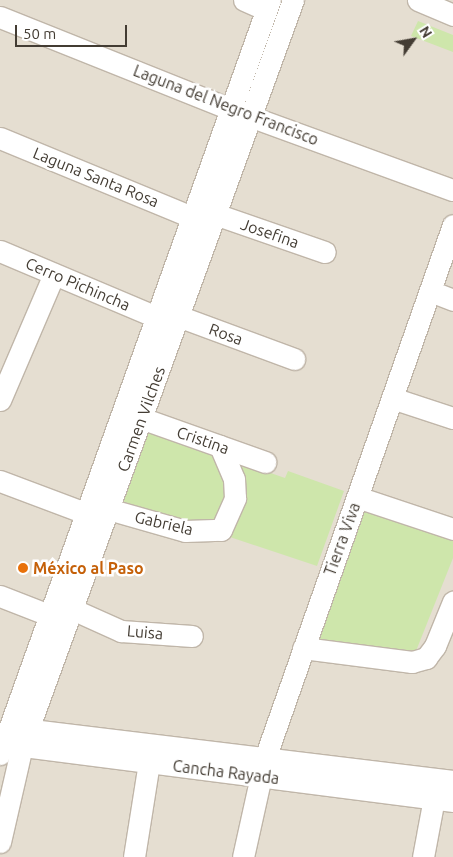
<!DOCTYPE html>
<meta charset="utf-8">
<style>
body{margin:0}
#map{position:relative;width:453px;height:857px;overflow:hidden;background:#f1ece3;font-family:Ubuntu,sans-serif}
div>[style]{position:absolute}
.residential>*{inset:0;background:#e5ded1;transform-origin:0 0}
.green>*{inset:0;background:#cee6ab}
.roads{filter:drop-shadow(1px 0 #c0b6a9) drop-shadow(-1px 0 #c0b6a9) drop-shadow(0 1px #c0b6a9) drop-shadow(0 -1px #c0b6a9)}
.minor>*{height:21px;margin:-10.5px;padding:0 10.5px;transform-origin:10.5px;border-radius:10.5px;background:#fff}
.dots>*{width:14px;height:14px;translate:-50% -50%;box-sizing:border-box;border:2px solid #fff;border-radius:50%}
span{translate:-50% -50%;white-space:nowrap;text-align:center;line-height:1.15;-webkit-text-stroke:5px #fff;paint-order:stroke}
.street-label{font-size:16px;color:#433c33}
.food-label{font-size:16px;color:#c56008;font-weight:700}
.left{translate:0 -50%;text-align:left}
.north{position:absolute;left:388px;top:15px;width:50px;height:50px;-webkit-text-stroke:4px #fff;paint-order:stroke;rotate:58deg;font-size:14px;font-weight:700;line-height:20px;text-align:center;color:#433c33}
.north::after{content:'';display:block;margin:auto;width:18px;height:22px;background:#433c33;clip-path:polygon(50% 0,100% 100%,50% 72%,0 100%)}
.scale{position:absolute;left:15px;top:25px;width:112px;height:22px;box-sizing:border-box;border:2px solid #433c33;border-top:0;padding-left:6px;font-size:15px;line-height:18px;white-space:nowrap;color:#433c33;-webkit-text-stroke:4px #fff;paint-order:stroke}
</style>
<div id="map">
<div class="residential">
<i style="left:0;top:0;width:453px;height:857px"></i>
</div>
<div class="green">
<i style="clip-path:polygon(418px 21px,453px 35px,453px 52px,411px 36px)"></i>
<i style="clip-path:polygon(148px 431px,285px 478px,288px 471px,344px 491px,317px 566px,122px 501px)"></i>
<i style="clip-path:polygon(360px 506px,453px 539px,453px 558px,416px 651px,310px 640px)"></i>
</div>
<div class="roads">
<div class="minor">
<i style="left:244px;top:0;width:24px;rotate:24deg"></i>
<i style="left:418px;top:0;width:38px;rotate:23deg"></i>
<i style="left:0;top:17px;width:248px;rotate:21.8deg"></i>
<i style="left:230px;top:109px;width:237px;rotate:20deg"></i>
<i style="left:0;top:138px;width:208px;rotate:22.4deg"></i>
<i style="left:215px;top:214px;width:116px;rotate:19.1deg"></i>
<i style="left:0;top:251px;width:169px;rotate:22.9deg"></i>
<i style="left:156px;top:317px;width:22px;rotate:-3deg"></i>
<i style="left:178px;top:316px;width:124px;rotate:20.3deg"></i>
<i style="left:430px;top:291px;width:25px;rotate:21deg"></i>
<i style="left:392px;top:398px;width:64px;rotate:18.2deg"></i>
<i style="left:0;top:400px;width:137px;rotate:-66.8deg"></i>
<i style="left:141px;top:418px;width:132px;rotate:19.5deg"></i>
<i style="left:0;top:481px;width:91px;rotate:20.6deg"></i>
<i style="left:357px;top:497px;width:101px;rotate:18.4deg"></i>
<i style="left:108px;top:509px;width:80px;rotate:15.9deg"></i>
<i style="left:185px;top:531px;width:36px;rotate:-2deg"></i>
<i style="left:221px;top:530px;width:35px;rotate:-66deg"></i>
<i style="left:235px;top:498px;width:19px;rotate:-93deg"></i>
<i style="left:234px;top:479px;width:36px;rotate:-113deg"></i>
<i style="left:0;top:596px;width:53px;rotate:21.2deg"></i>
<i style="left:72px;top:609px;width:54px;rotate:24.2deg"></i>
<i style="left:121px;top:631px;width:71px;rotate:4deg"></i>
<i style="left:303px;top:648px;width:110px;rotate:7.3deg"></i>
<i style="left:412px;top:662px;width:15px;rotate:-16deg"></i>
<i style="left:426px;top:658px;width:15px;rotate:-53deg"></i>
<i style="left:435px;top:646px;width:48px;rotate:-67.8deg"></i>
<i style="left:15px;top:728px;width:441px;rotate:6.9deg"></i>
<i style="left:8px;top:744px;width:449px;rotate:7.3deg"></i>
<i style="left:0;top:754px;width:801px;rotate:-70.3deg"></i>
<i style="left:0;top:842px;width:98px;rotate:-77.1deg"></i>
<i style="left:22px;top:746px;width:794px;rotate:-70.04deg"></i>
<i style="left:134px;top:857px;width:96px;rotate:-81deg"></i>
<i style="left:243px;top:857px;width:101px;rotate:-77.5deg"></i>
<i style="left:265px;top:758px;width:565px;rotate:-70.57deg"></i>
<i style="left:423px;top:857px;width:60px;rotate:-79.4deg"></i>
</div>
</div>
<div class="dots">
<i style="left:23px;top:568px;background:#e8710a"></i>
</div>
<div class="street-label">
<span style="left:226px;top:105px;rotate:21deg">Laguna del Negro Francisco</span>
<span style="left:96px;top:177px;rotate:22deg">Laguna Santa Rosa</span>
<span style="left:270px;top:233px;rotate:19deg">Josefina</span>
<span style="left:78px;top:284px;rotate:23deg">Cerro Pichincha</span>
<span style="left:226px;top:334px;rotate:20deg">Rosa</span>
<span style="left:141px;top:419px;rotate:-70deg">Carmen Vilches</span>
<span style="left:203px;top:440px;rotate:19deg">Cristina</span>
<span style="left:164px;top:523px;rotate:13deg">Gabriela</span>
<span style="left:342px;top:539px;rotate:-70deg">Tierra Viva</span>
<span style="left:145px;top:632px;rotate:5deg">Luisa</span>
<span style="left:226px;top:772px;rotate:7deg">Cancha Rayada</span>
</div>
<div class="food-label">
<span class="left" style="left:33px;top:568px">México al Paso</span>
</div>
<div class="north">N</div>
<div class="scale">50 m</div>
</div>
